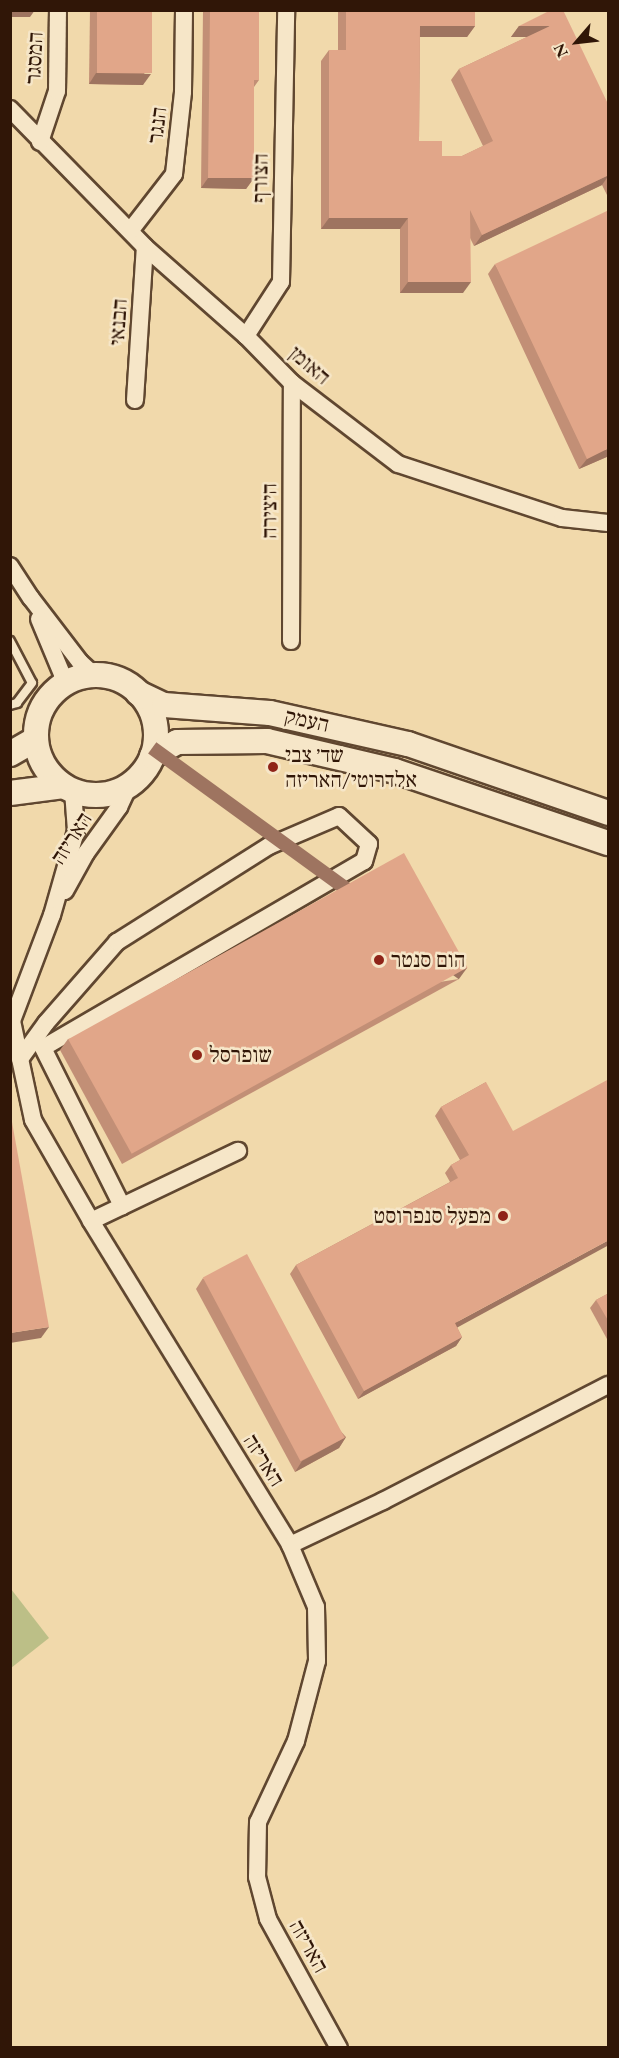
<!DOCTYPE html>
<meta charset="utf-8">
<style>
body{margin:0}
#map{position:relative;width:619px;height:2058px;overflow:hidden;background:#f1d9ab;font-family:"EB Garamond","Frank Ruhl Libre",serif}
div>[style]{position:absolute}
.green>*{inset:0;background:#bcbf87}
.roads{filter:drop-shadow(2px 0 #604730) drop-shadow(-2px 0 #604730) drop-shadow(0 2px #604730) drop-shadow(0 -2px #604730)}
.lane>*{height:8px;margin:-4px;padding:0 4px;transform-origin:4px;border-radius:4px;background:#f6e6c8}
.street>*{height:16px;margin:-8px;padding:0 8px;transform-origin:8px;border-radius:8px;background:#f6e6c8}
.secondary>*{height:24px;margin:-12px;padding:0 12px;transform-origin:12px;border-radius:12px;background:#f6e6c8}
.secondary>.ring{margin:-12px;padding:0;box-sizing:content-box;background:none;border:24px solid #f6e6c8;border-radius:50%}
.wall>*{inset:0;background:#c28f76}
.shaded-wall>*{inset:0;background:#9e7460;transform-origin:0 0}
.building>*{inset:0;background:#e1a689;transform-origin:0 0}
.dots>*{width:16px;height:16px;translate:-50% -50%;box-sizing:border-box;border:3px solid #f6e6c8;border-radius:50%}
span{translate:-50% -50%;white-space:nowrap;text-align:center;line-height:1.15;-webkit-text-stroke:5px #f6e6c8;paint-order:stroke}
.street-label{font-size:22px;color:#301607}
.poi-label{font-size:22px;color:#301607}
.left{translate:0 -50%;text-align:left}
.right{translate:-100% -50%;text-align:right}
.frame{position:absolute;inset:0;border:12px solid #301607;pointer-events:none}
.north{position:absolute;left:547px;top:12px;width:60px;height:60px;-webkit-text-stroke:4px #f6e6c8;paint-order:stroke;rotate:242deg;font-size:16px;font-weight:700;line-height:24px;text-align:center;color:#301607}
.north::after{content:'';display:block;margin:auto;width:21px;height:27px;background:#301607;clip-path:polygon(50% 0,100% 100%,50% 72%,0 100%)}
</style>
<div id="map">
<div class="green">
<i style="clip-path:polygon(11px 1589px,49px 1638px,11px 1668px)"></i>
</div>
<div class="roads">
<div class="lane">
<i style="left:10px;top:641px;width:47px;rotate:62.4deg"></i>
<i style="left:32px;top:683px;width:25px;rotate:127deg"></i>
<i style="left:17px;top:703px;width:7px;rotate:164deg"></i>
</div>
<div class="street">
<i style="left:10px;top:109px;width:193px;rotate:45.6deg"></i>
<i style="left:145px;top:247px;width:135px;rotate:41.4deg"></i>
<i style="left:246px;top:336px;width:66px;rotate:45.6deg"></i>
<i style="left:292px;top:383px;width:133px;rotate:37.4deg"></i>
<i style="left:398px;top:464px;width:173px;rotate:18.2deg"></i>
<i style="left:562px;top:518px;width:46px;rotate:6.2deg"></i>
<i style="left:40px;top:142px;width:54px;rotate:-71.6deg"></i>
<i style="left:57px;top:91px;width:81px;rotate:-89.3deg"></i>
<i style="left:130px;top:231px;width:72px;rotate:-52.3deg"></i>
<i style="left:174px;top:174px;width:82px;rotate:-83.7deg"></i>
<i style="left:183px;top:92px;width:82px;rotate:-89.3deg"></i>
<i style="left:246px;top:336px;width:64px;rotate:-57.1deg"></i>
<i style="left:281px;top:282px;width:272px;rotate:-88.9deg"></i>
<i style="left:135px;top:400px;width:153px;rotate:-86.3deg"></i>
<i style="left:10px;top:566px;width:38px;rotate:57deg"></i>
<i style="left:31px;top:598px;width:81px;rotate:52.6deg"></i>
<i style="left:80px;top:662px;width:19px;rotate:43deg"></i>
<i style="left:39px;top:619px;width:60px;rotate:67.3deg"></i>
<i style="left:62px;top:674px;width:10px;rotate:84deg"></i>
<i style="left:291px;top:641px;width:258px;rotate:-89.8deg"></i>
<i style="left:73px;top:791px;width:40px;rotate:85.7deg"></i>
<i style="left:76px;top:831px;width:87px;rotate:105.9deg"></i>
<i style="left:52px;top:915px;width:113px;rotate:110.7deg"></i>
<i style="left:12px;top:1021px;width:101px;rotate:78deg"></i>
<i style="left:33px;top:1120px;width:116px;rotate:60.1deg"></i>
<i style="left:91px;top:1221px;width:380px;rotate:58.4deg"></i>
<i style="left:290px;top:1545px;width:67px;rotate:67.2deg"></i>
<i style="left:316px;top:1607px;width:54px;rotate:88.9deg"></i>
<i style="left:317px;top:1661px;width:83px;rotate:104.7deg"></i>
<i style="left:296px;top:1741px;width:89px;rotate:115.1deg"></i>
<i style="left:258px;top:1822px;width:55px;rotate:91deg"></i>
<i style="left:257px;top:1877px;width:43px;rotate:75.3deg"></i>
<i style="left:268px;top:1919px;width:147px;rotate:61.2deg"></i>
<i style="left:65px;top:891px;width:43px;rotate:-61.1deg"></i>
<i style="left:86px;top:853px;width:57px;rotate:-54.3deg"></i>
<i style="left:119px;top:807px;width:23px;rotate:-65deg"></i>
<i style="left:20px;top:1059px;width:44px;rotate:-54.2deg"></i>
<i style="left:46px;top:1023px;width:108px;rotate:-48.8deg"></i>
<i style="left:117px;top:942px;width:180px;rotate:-32.3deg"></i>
<i style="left:269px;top:846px;width:76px;rotate:-23.2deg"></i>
<i style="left:339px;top:816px;width:41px;rotate:43deg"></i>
<i style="left:369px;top:844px;width:18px;rotate:106deg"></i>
<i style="left:364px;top:861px;width:371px;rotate:149.8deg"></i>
<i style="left:43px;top:1048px;width:177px;rotate:63.4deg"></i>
<i style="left:91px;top:1221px;width:163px;rotate:-25.5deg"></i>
<i style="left:290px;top:1545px;width:103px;rotate:-25.3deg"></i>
<i style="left:383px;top:1501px;width:253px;rotate:-27.3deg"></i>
</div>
<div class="secondary">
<i class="ring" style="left:36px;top:675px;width:96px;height:96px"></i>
<i style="left:138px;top:693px;width:29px;rotate:25deg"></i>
<i style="left:164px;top:705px;width:106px;rotate:4.3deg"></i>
<i style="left:270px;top:713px;width:141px;rotate:12.7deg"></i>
<i style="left:408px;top:744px;width:212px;rotate:19deg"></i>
<i style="left:10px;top:754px;width:30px;rotate:-30deg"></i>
<i style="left:152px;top:756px;width:29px;rotate:-29deg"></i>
<i style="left:177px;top:742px;width:90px;rotate:-0.6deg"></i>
<i style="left:267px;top:741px;width:131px;rotate:13.2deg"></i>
<i style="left:395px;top:771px;width:225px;rotate:18.7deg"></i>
<i style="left:10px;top:793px;width:54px;rotate:-7.4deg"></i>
</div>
</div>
<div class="wall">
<i style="clip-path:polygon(90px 10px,152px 10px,143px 85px,89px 84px)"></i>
<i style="clip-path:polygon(203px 10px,259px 10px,259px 80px,254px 87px,254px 178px,246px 189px,201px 188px)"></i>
<i style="clip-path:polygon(338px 10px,475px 10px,475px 26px,467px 37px,420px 37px,419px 141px,442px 156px,462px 156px,483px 146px,451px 80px,459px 69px,527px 37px,511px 37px,519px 26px,609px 106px,609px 199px,602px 185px,474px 246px,470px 238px,463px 293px,400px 293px,400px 229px,321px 229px,321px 61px,329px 50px,338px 50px)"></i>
<i style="clip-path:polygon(495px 264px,609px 456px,579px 469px,488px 274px)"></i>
<i style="clip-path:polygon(459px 979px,122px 1164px,60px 1050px,68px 1039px)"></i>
<i style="clip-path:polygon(486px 1082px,457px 1327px,462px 1337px,456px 1346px,358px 1399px,290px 1274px,296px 1265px,450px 1182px,445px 1173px,451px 1165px,460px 1160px,435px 1116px,441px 1107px)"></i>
<i style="clip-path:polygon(203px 1278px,346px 1437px,339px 1448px,295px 1472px,196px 1289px)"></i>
<i style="clip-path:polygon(609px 1293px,609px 1338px,607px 1339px,590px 1308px,596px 1300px)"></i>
</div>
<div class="shaded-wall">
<i style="clip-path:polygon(10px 10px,35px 10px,30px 17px,10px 17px)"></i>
<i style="clip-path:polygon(420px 26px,475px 26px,467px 37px,412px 37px)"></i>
<i style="clip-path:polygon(519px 26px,550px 26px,542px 37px,511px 37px)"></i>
<i style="clip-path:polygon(96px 73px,151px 74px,143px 85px,89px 84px)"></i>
<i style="clip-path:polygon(609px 175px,602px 185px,474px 246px,482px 235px)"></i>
<i style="clip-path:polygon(208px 178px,254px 178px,246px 189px,201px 188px)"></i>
<i style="clip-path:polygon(329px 218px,408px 218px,400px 229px,321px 229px)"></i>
<i style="clip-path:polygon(408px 282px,471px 282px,463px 293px,400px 293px)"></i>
<i style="clip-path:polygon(609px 448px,609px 456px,579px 469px,587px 459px)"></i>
<i style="left:467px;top:968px;width:14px;height:384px;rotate:126deg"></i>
<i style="clip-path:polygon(609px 1240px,609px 1245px,449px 1332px,455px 1323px)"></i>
<i style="clip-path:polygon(49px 1327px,41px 1338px,10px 1343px,10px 1333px)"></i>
<i style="clip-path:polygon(462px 1337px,456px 1346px,358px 1399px,364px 1391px)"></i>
<i style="clip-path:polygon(346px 1437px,339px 1448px,295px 1472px,302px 1461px)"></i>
</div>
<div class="building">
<i style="left:97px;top:10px;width:55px;height:63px"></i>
<i style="clip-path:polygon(210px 10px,259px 10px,259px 80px,254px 80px,254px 178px,208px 178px)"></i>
<i style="clip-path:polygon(346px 10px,475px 10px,475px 26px,420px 26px,419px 141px,442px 141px,442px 156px,462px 156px,493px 141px,459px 69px,550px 26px,519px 26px,551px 10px,563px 10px,609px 106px,609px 175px,482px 235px,470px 210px,471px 282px,408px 282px,408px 218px,329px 218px,329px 50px,346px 50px)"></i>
<i style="clip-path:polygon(609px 210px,609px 448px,587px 459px,495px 264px)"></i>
<i style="left:404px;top:853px;width:131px;height:384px;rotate:61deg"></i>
<i style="clip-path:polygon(609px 1079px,609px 1240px,455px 1323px,462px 1337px,364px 1391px,296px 1265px,458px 1178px,451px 1165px,469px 1155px,441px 1107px,486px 1082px,513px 1131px)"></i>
<i style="clip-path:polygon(10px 1111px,49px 1327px,10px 1333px)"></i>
<i style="left:247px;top:1254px;width:208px;height:50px;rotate:62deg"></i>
<i style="clip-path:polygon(609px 1293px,609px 1322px,596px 1300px)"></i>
</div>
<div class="dots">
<i style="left:273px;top:767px;background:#8f2418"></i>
<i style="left:379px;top:960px;background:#8f2418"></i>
<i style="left:197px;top:1055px;background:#8f2418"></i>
<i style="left:503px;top:1216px;background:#8f2418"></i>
</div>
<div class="street-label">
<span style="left:34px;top:58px;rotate:-87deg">המסגר</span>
<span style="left:157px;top:125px;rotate:-83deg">הנגר</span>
<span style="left:260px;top:178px;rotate:-89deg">הצורף</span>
<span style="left:118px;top:322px;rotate:-86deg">הבנאי</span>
<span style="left:310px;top:365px;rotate:41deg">האומן</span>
<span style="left:269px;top:511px;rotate:-90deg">היצירה</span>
<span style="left:307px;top:720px;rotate:12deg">העמק</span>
<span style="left:71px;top:838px;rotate:-57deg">האריזה</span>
<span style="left:264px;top:1460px;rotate:58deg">האריזה</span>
<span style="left:309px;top:1946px;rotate:61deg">האריזה</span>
</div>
<div class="poi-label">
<span class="left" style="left:285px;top:767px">שד׳ צבי<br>אלדרוטי/האריזה</span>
<span class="left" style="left:391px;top:960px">הום סנטר</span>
<span class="left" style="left:209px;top:1055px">שופרסל</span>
<span class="right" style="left:491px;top:1216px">מפעל סנפרוסט</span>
</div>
<div class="frame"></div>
<div class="north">N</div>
</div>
